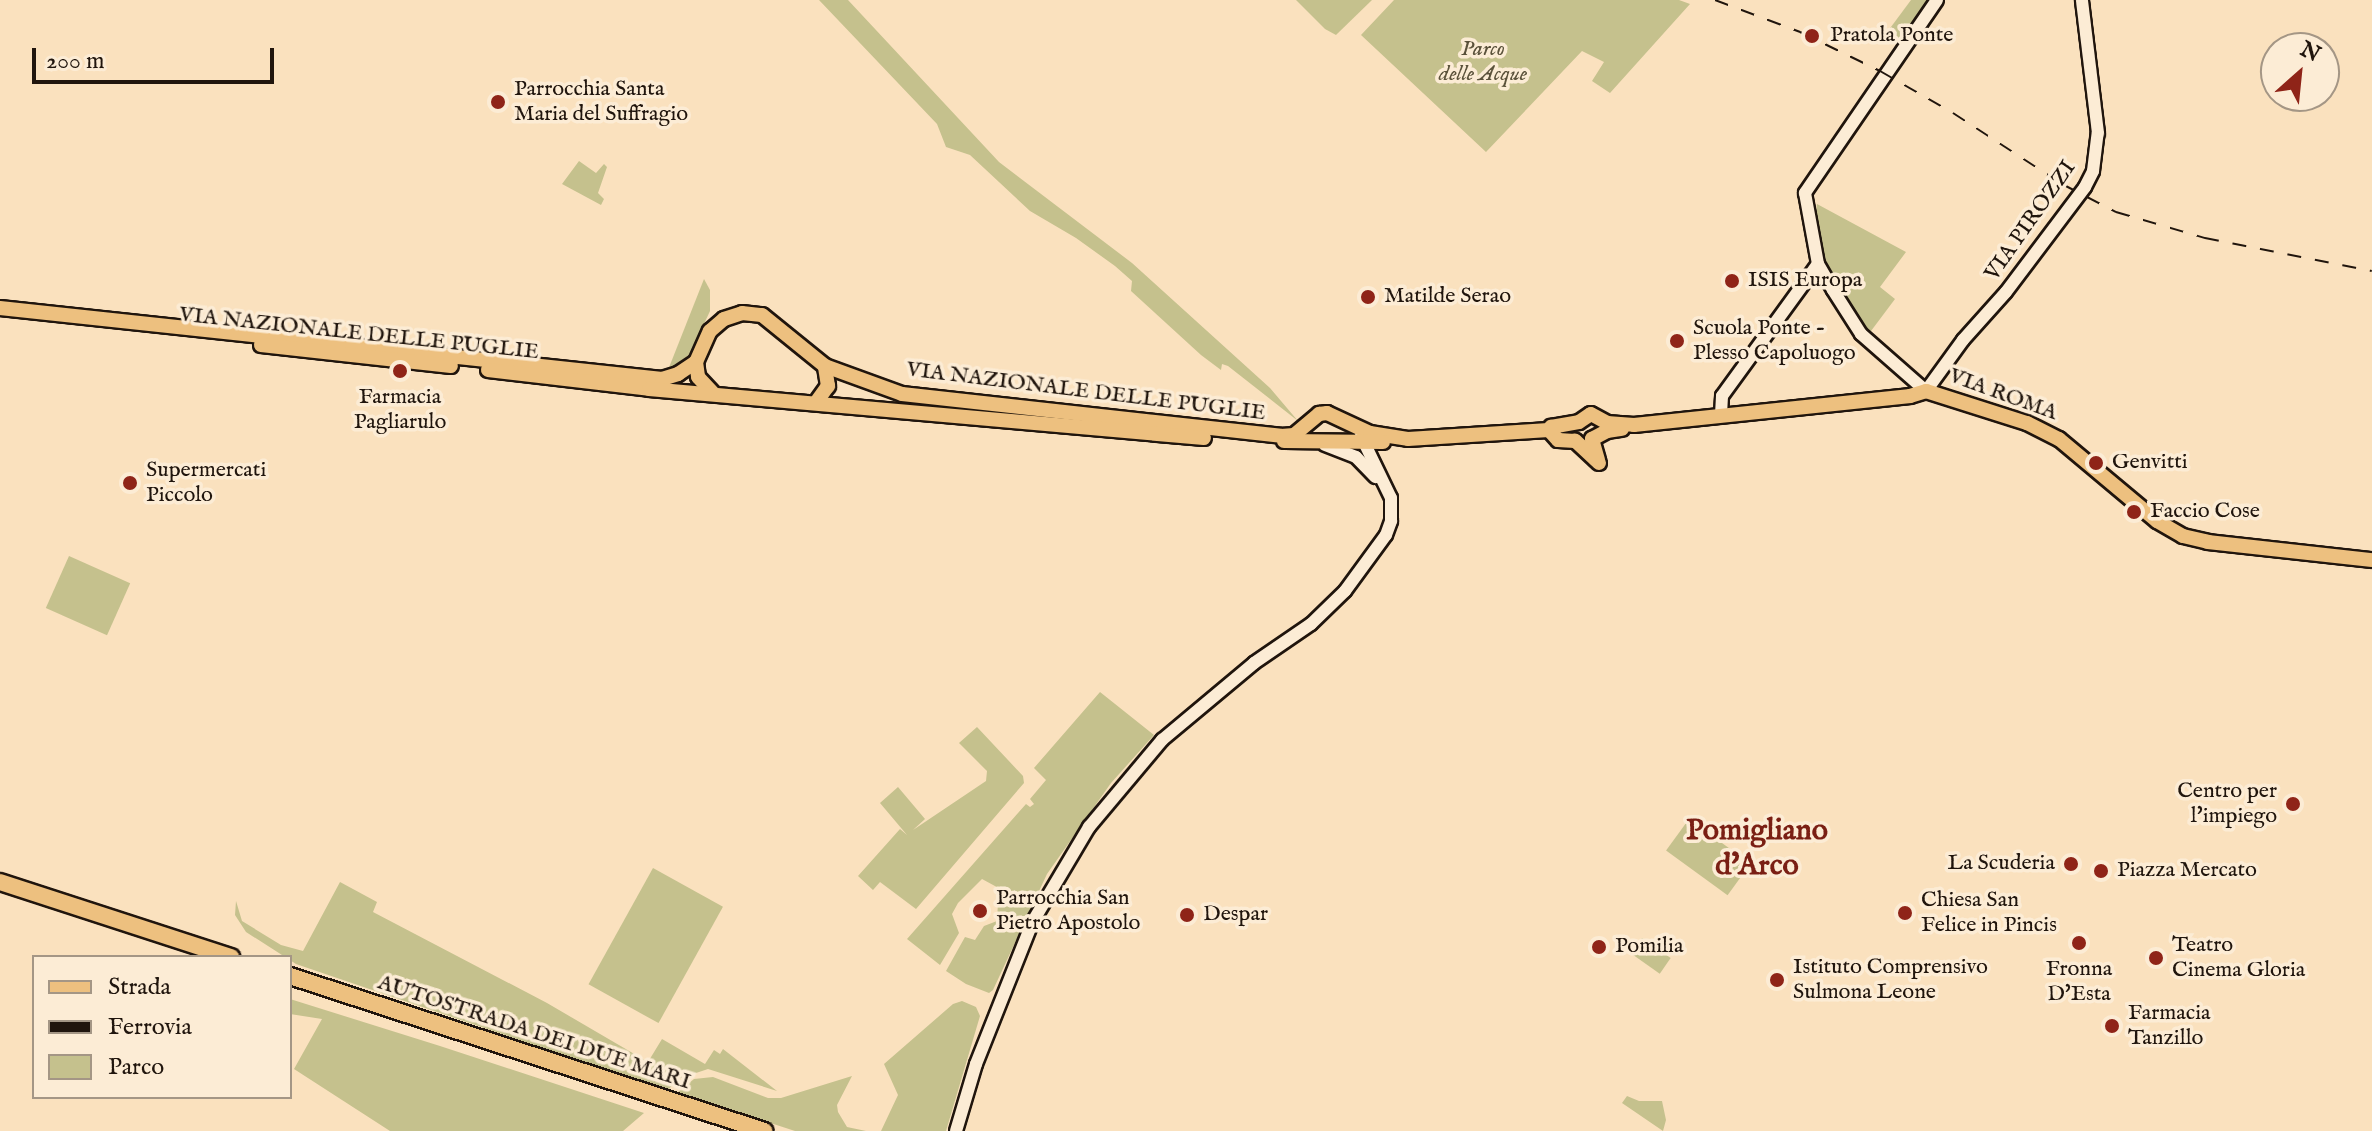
<!DOCTYPE html>
<style>
body{margin:0}
#map{position:relative;width:2372px;height:1131px;overflow:hidden;background:#fae1be;font-family:"IM FELL English",serif}
div>[style]{position:absolute}
.green>*{inset:0;background:#c5c18d;transform-origin:0 0}
.roads{filter:drop-shadow(2px 0 #20150d) drop-shadow(-2px 0 #20150d) drop-shadow(0 2px #20150d) drop-shadow(0 -2px #20150d)}
.secondary>*{height:12px;margin:-6px;padding:0 6px;transform-origin:6px;border-radius:6px;background:#fcecd5}
.primary>*{height:14px;margin:-7px;padding:0 7px;transform-origin:7px;border-radius:7px;background:#edc07f}
.motorway>*{height:16px;margin:-8px;padding:0 8px;transform-origin:8px;border-radius:8px;background:#edc07f}
.rail>*{height:2px;margin-top:-1px;transform-origin:0;background:repeating-linear-gradient(90deg,#20150d 0 14px,transparent 0 28px)}
.dots>*{width:22px;height:22px;translate:-50% -50%;box-sizing:border-box;border:4px solid #fcecd5;border-radius:50%}
span{translate:-50% -50%;white-space:nowrap;text-align:center;line-height:1.15;-webkit-text-stroke:7px #fcecd5;paint-order:stroke}
.poi-label{font-size:22px;color:#20150d}
.left{translate:0 -50%;text-align:left}
.right{translate:-100% -50%;text-align:right}
.park-label{font-size:22px;color:#5a513a;font-style:italic}
.street-label{font-size:22px;color:#20150d}
.district-label{font-size:30px;color:#7a1f14;font-weight:700}
.legend{position:absolute;left:32px;top:955px;width:260px;height:144px;box-sizing:border-box;background:#fcecd5;border:2px solid #a49685;margin:0;padding:10px 14px;list-style:none;font-size:24px;color:#20150d}
.legend li{display:flex;align-items:center;gap:16px;height:40px}
.legend b{width:40px;border:2px solid #a49685}
.north{position:absolute;left:2260px;top:32px;width:80px;height:80px;box-sizing:border-box;background:#fcecd5;border:2px solid #a49685;border-radius:50%;rotate:27deg;font-size:22px;font-weight:700;line-height:32px;text-align:center;color:#20150d}
.north::after{content:'';display:block;margin:auto;width:28px;height:36px;background:#8f2418;clip-path:polygon(50% 0,100% 100%,50% 72%,0 100%)}
.scale{position:absolute;left:32px;top:48px;width:242px;height:36px;box-sizing:border-box;border:4px solid #20150d;border-top:0;padding-left:10px;font-size:24px;line-height:28px;white-space:nowrap;color:#20150d;-webkit-text-stroke:6px #fcecd5;paint-order:stroke}
</style>
<div id="map">
<div class="green">
<i style="clip-path:polygon(819px 0,848px 0,999px 162px,1132px 263px,1270px 388px,1298px 421px,1228px 366px,1222px 364px,1221px 370px,1201px 355px,1131px 291px,1132px 281px,1115px 266px,1076px 238px,1030px 211px,970px 155px,946px 147px,937px 124px)"></i>
<i style="clip-path:polygon(1296px 0,1372px 0,1336px 35px,1325px 29px)"></i>
<i style="clip-path:polygon(1394px 0,1679px 0,1690px 4px,1610px 93px,1592px 81px,1604px 62px,1582px 51px,1486px 152px,1361px 35px)"></i>
<i style="clip-path:polygon(1911px 0,1930px 0,1900px 40px,1888px 31px)"></i>
<i style="clip-path:polygon(579px 161px,596px 173px,604px 164px,607px 167px,598px 193px,604px 199px,601px 205px,562px 184px)"></i>
<i style="clip-path:polygon(1817px 204px,1906px 252px,1880px 287px,1895px 299px,1868px 335px,1844px 299px,1823px 254px,1815px 220px)"></i>
<i style="clip-path:polygon(704px 279px,710px 290px,710px 311px,690px 354px,668px 370px)"></i>
<i style="left:69px;top:556px;width:67px;height:57px;rotate:24deg"></i>
<i style="clip-path:polygon(1100px 692px,1154px 735px,1111px 783px,1047px 874px,993px 990px,989px 993px,966px 984px,946px 971px,965px 937px,975px 940px,984px 926px,997px 921px,998px 902px,1006px 892px,982px 879px,958px 903px,952px 914px,959px 933px,940px 965px,907px 939px,1026px 804px,1030px 807px,1034px 804px,1030px 799px,1046px 780px,1034px 768px)"></i>
<i style="clip-path:polygon(977px 727px,1023px 776px,1024px 783px,916px 909px,880px 882px,873px 890px,858px 876px,900px 829px,907px 835px,880px 803px,898px 787px,925px 819px,913px 830px,986px 781px,987px 771px,959px 743px)"></i>
<i style="left:1689px;top:819px;width:76px;height:39px;rotate:36deg"></i>
<i style="left:653px;top:868px;width:80px;height:133px;rotate:29deg"></i>
<i style="clip-path:polygon(340px 882px,377px 902px,373px 912px,547px 1003px,648px 1062px,662px 1039px,705px 1064px,714px 1050px,720px 1054px,723px 1049px,777px 1091px,708px 1069px,678px 1079px,668px 1090px,625px 1076px,296px 964px,246px 932px,235px 915px,236px 901px,242px 921px,281px 945px,303px 951px)"></i>
<i style="left:1642px;top:938px;width:35px;height:19px;rotate:35deg"></i>
<i style="clip-path:polygon(290px 999px,440px 1046px,644px 1113px,623px 1131px,390px 1131px,294px 1069px,322px 1019px,290px 1014px)"></i>
<i style="clip-path:polygon(962px 1001px,976px 1007px,980px 1016px,946px 1131px,881px 1131px,898px 1095px,884px 1064px,953px 1004px)"></i>
<i style="clip-path:polygon(852px 1076px,837px 1105px,838px 1112px,847px 1127px,866px 1131px,795px 1131px,677px 1093px,694px 1079px,713px 1077px,768px 1098px,781px 1098px)"></i>
<i style="clip-path:polygon(1627px 1096px,1639px 1101px,1662px 1101px,1666px 1120px,1663px 1131px,1622px 1103px)"></i>
</div>
<div class="roads">
<div class="secondary">
<i style="left:1937px;top:0;width:234px;rotate:124.4deg"></i>
<i style="left:1805px;top:193px;width:72px;rotate:79.6deg"></i>
<i style="left:1818px;top:264px;width:30px;rotate:60deg"></i>
<i style="left:1833px;top:290px;width:52px;rotate:57.5deg"></i>
<i style="left:1861px;top:334px;width:86px;rotate:41.2deg"></i>
<i style="left:1926px;top:391px;width:63px;rotate:-54deg"></i>
<i style="left:1963px;top:340px;width:64px;rotate:-48.1deg"></i>
<i style="left:2006px;top:292px;width:131px;rotate:-53deg"></i>
<i style="left:2085px;top:187px;width:18px;rotate:-63deg"></i>
<i style="left:2093px;top:171px;width:38px;rotate:-83deg"></i>
<i style="left:2098px;top:133px;width:134px;rotate:-96.9deg"></i>
<i style="left:1721px;top:415px;width:19px;rotate:-87deg"></i>
<i style="left:1722px;top:396px;width:163px;rotate:-54deg"></i>
<i style="left:1325px;top:445px;width:33px;rotate:21deg"></i>
<i style="left:1356px;top:457px;width:28px;rotate:46deg"></i>
<i style="left:956px;top:1131px;width:70px;rotate:-73.4deg"></i>
<i style="left:976px;top:1064px;width:152px;rotate:-68.3deg"></i>
<i style="left:1032px;top:923px;width:112px;rotate:-59.3deg"></i>
<i style="left:1089px;top:827px;width:114px;rotate:-50deg"></i>
<i style="left:1162px;top:740px;width:120px;rotate:-39.9deg"></i>
<i style="left:1254px;top:663px;width:69px;rotate:-34.4deg"></i>
<i style="left:1311px;top:624px;width:47px;rotate:-44.1deg"></i>
<i style="left:1345px;top:591px;width:69px;rotate:-53.8deg"></i>
<i style="left:1386px;top:535px;width:15px;rotate:-70deg"></i>
<i style="left:1391px;top:521px;width:23px;rotate:-90deg"></i>
<i style="left:1391px;top:498px;width:69px;rotate:-115.8deg"></i>
</div>
<div class="primary">
<i style="left:0;top:308px;width:666px;rotate:6.12deg"></i>
<i style="left:662px;top:379px;width:17px;rotate:-17deg"></i>
<i style="left:678px;top:374px;width:22px;rotate:-34deg"></i>
<i style="left:696px;top:362px;width:34px;rotate:-66deg"></i>
<i style="left:710px;top:331px;width:18px;rotate:-41deg"></i>
<i style="left:724px;top:319px;width:19px;rotate:-18deg"></i>
<i style="left:742px;top:313px;width:20px;rotate:6deg"></i>
<i style="left:762px;top:315px;width:81px;rotate:39deg"></i>
<i style="left:825px;top:366px;width:82px;rotate:20deg"></i>
<i style="left:902px;top:394px;width:381px;rotate:6.3deg"></i>
<i style="left:1281px;top:436px;width:13px;rotate:-4deg"></i>
<i style="left:1294px;top:435px;width:33px;rotate:-40deg"></i>
<i style="left:1319px;top:414px;width:8px;rotate:-7deg"></i>
<i style="left:1327px;top:413px;width:47px;rotate:24.9deg"></i>
<i style="left:1370px;top:433px;width:38px;rotate:9deg"></i>
<i style="left:1408px;top:439px;width:141px;rotate:-3.7deg"></i>
<i style="left:261px;top:345px;width:191px;rotate:6.3deg"></i>
<i style="left:696px;top:362px;width:15px;rotate:82deg"></i>
<i style="left:698px;top:377px;width:23px;rotate:47deg"></i>
<i style="left:488px;top:370px;width:162px;rotate:6.7deg"></i>
<i style="left:649px;top:389px;width:557px;rotate:5.05deg"></i>
<i style="left:817px;top:401px;width:19px;rotate:-54deg"></i>
<i style="left:828px;top:386px;width:20px;rotate:-99deg"></i>
<i style="left:1284px;top:441px;width:99px;rotate:0.6deg"></i>
<i style="left:1598px;top:460px;width:22px;rotate:-106deg"></i>
<i style="left:1592px;top:439px;width:17px;rotate:-28deg"></i>
<i style="left:1607px;top:431px;width:15px;rotate:-8deg"></i>
<i style="left:1599px;top:463px;width:33px;rotate:-137deg"></i>
<i style="left:1575px;top:441px;width:17px;rotate:-177deg"></i>
<i style="left:1558px;top:440px;width:13px;rotate:-132deg"></i>
<i style="left:1549px;top:430px;width:4px;rotate:-56deg"></i>
<i style="left:1551px;top:427px;width:28px;rotate:-10deg"></i>
<i style="left:1579px;top:422px;width:14px;rotate:-34deg"></i>
<i style="left:1591px;top:414px;width:18px;rotate:29deg"></i>
<i style="left:1607px;top:423px;width:27px;rotate:4deg"></i>
<i style="left:1634px;top:425px;width:278px;rotate:-6deg"></i>
<i style="left:1910px;top:396px;width:17px;rotate:-17deg"></i>
<i style="left:1926px;top:391px;width:106px;rotate:17.6deg"></i>
<i style="left:2027px;top:423px;width:36px;rotate:27deg"></i>
<i style="left:2059px;top:439px;width:128px;rotate:39.9deg"></i>
<i style="left:2157px;top:521px;width:30px;rotate:30deg"></i>
<i style="left:2183px;top:536px;width:26px;rotate:13deg"></i>
<i style="left:2208px;top:542px;width:165px;rotate:6.3deg"></i>
</div>
<div class="motorway">
<i style="left:0;top:882px;width:243px;rotate:18deg"></i>
<i style="left:290px;top:976px;width:499px;rotate:18.1deg"></i>
</div>
</div>
<div class="rail">
<i style="left:1715px;top:0;width:91px;rotate:20.6deg"></i>
<i style="left:1800px;top:32px;width:89px;rotate:26deg"></i>
<i style="left:1880px;top:71px;width:84px;rotate:29.9deg"></i>
<i style="left:1953px;top:113px;width:130px;rotate:33.1deg"></i>
<i style="left:2062px;top:184px;width:61px;rotate:27.4deg"></i>
<i style="left:2116px;top:212px;width:93px;rotate:16.3deg"></i>
<i style="left:2205px;top:238px;width:170px;rotate:11.2deg"></i>
</div>
<div class="dots">
<i style="left:1812px;top:36px;background:#8f2418"></i>
<i style="left:498px;top:102px;background:#8f2418"></i>
<i style="left:1732px;top:281px;background:#8f2418"></i>
<i style="left:1368px;top:297px;background:#8f2418"></i>
<i style="left:1677px;top:341px;background:#8f2418"></i>
<i style="left:400px;top:371px;background:#8f2418"></i>
<i style="left:2096px;top:463px;background:#8f2418"></i>
<i style="left:130px;top:483px;background:#8f2418"></i>
<i style="left:2134px;top:512px;background:#8f2418"></i>
<i style="left:2293px;top:804px;background:#8f2418"></i>
<i style="left:2071px;top:864px;background:#8f2418"></i>
<i style="left:2101px;top:871px;background:#8f2418"></i>
<i style="left:980px;top:911px;background:#8f2418"></i>
<i style="left:1905px;top:913px;background:#8f2418"></i>
<i style="left:1187px;top:915px;background:#8f2418"></i>
<i style="left:2079px;top:943px;background:#8f2418"></i>
<i style="left:1599px;top:947px;background:#8f2418"></i>
<i style="left:2156px;top:958px;background:#8f2418"></i>
<i style="left:1777px;top:980px;background:#8f2418"></i>
<i style="left:2112px;top:1026px;background:#8f2418"></i>
</div>
<div class="poi-label">
<span class="left" style="left:1830px;top:36px">Pratola Ponte</span>
<span class="left" style="left:514px;top:102px">Parrocchia Santa<br>Maria del Suffragio</span>
<span class="left" style="left:1748px;top:281px">ISIS Europa</span>
<span class="left" style="left:1384px;top:297px">Matilde Serao</span>
<span class="left" style="left:1693px;top:341px">Scuola Ponte -<br>Plesso Capoluogo</span>
<span style="left:400px;top:410px">Farmacia<br>Pagliarulo</span>
<span class="left" style="left:2112px;top:463px">Genvitti</span>
<span class="left" style="left:146px;top:483px">Supermercati<br>Piccolo</span>
<span class="left" style="left:2150px;top:512px">Faccio Cose</span>
<span class="right" style="left:2277px;top:804px">Centro per<br>l'impiego</span>
<span class="right" style="left:2055px;top:864px">La Scuderia</span>
<span class="left" style="left:2117px;top:871px">Piazza Mercato</span>
<span class="left" style="left:996px;top:911px">Parrocchia San<br>Pietro Apostolo</span>
<span class="left" style="left:1921px;top:913px">Chiesa San<br>Felice in Pincis</span>
<span class="left" style="left:1203px;top:915px">Despar</span>
<span class="left" style="left:2172px;top:958px">Teatro<br>Cinema Gloria</span>
<span class="left" style="left:1615px;top:947px">Pomilia</span>
<span class="left" style="left:1793px;top:980px">Istituto Comprensivo<br>Sulmona Leone</span>
<span style="left:2079px;top:982px">Fronna<br>D'Esta</span>
<span class="left" style="left:2128px;top:1026px">Farmacia<br>Tanzillo</span>
</div>
<div class="park-label">
<span style="left:1483px;top:62px">Parco<br>delle Acque</span>
</div>
<div class="street-label">
<span style="left:2031px;top:221px;rotate:-55deg">VIA PIROZZI</span>
<span style="left:359px;top:334px;rotate:6deg">VIA NAZIONALE DELLE PUGLIE</span>
<span style="left:1086px;top:392px;rotate:7deg">VIA NAZIONALE DELLE PUGLIE</span>
<span style="left:2003px;top:395px;rotate:20deg">VIA ROMA</span>
<span style="left:534px;top:1033px;rotate:18deg">AUTOSTRADA DEI DUE MARI</span>
</div>
<div class="district-label">
<span style="left:1757px;top:848px">Pomigliano<br>d'Arco</span>
</div>
<ul class="legend">
<li><b style="height:10px;background:#edc07f"></b>Strada</li>
<li><b style="height:10px;background:#20150d"></b>Ferrovia</li>
<li><b style="height:22px;background:#c5c18d"></b>Parco</li>
</ul>
<div class="north">N</div>
<div class="scale">200 m</div>
</div>
